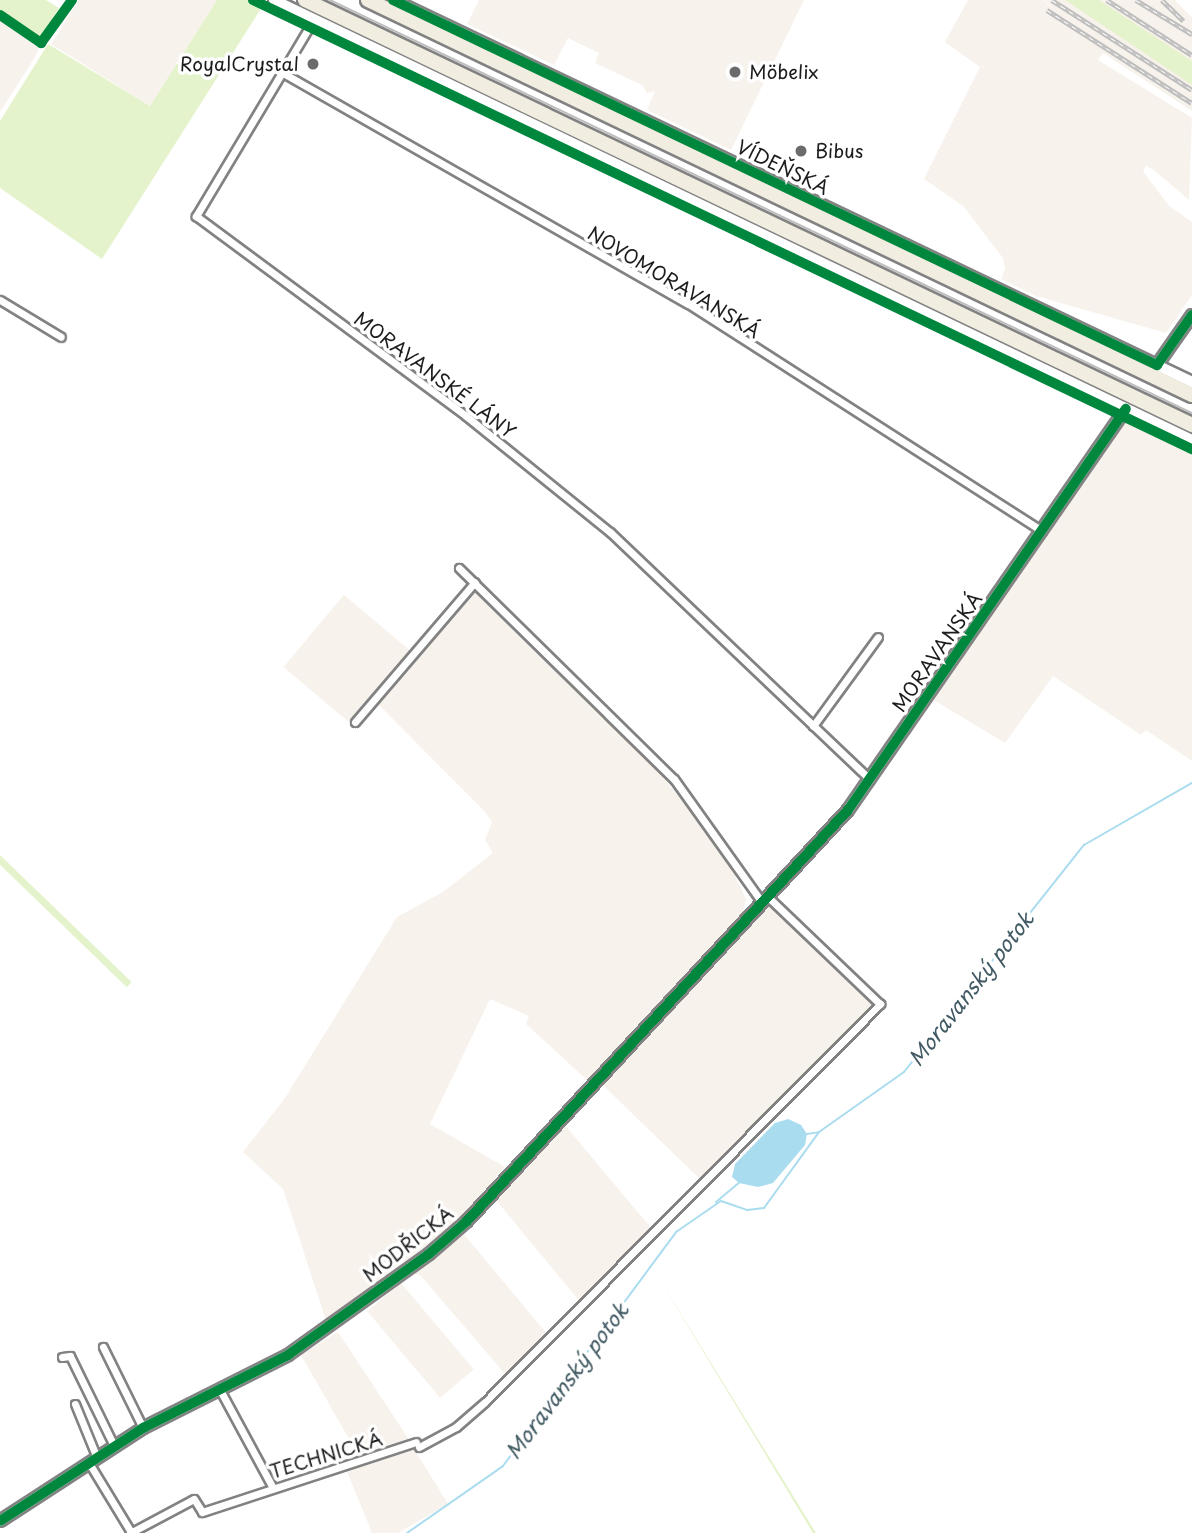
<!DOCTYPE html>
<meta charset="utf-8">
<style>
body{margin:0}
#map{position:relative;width:1192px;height:1533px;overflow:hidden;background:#fff;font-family:"Playpen Sans",sans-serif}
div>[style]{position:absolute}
.built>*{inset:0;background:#f8f2ec;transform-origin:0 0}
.green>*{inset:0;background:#e4f3cb;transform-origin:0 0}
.water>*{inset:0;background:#aadcef}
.stream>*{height:2px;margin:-1px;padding:0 1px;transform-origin:1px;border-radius:1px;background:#aadcef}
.roads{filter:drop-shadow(2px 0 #828282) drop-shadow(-2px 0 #828282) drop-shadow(0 2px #828282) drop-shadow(0 -2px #828282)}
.street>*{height:7px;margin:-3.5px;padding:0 3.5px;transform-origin:3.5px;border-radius:3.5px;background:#fff}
.secondary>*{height:10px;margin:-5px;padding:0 5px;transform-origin:5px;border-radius:5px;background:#fff}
.highway>*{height:14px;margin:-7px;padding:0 7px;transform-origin:7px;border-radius:7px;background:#f1ede1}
.tram>*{height:2px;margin:-1px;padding:0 1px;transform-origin:1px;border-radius:1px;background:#bebebe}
.rail>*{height:4.5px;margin-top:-2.25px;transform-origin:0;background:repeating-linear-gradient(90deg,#fff 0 5px,#bebebe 0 10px);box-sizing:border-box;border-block:2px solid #bebebe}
.cycleway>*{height:10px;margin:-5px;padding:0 5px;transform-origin:5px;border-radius:5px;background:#00873e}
.dots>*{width:19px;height:19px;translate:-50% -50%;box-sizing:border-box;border:4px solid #fff;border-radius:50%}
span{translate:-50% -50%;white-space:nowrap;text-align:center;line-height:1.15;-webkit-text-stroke:7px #fff;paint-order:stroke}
.poi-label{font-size:19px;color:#1c1c1c}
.right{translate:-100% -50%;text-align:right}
.left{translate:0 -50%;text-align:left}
.street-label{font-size:19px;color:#1c1c1c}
.water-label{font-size:21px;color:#415a63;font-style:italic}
</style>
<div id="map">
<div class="built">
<i style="clip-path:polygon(79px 0,217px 0,150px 106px,51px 44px)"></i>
<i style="clip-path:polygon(479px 0,804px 0,731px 150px,647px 110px,655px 91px,647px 93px,642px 85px,595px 63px,599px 53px,568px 38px,554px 65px,467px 24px)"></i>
<i style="clip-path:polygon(968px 0,1043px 0,1060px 14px,1044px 0,1175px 0,1192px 17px,1192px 111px,1103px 53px,1098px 60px,1192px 118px,1189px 200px,1154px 170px,1146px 166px,1143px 171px,1169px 206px,1192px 222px,1192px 295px,1166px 333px,1036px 296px,1001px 279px,1005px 269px,1003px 258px,963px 206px,924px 179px,980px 67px,945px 42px)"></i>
<i style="clip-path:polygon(0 12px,52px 19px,35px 57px,0 112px)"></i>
<i style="clip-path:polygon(1128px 419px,1192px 450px,1192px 761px,1146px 730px,1141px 735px,1053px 676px,1005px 743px,932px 699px)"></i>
<i style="clip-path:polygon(475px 591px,633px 743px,719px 843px,746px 899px,743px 912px,587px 1080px,526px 1024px,529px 1016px,490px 999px,430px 1124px,505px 1167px,453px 1226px,326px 1320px,283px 1189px,243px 1152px,285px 1098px,397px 917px,443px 892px,493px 853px,485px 840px,492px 822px,485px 812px,379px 705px)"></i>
<i style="left:344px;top:595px;width:92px;height:94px;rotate:40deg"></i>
<i style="left:769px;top:905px;width:146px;height:245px;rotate:44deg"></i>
<i style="clip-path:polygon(564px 1124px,652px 1229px,580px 1302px,496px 1200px)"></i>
<i style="clip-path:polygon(463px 1233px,548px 1335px,506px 1375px,420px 1275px,412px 1274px)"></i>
<i style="left:401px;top:1283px;width:113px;height:44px;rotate:50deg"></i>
<i style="clip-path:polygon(337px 1332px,340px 1335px,410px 1441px,360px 1458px,301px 1355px)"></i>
<i style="clip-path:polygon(413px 1447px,448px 1504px,398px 1533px,372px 1533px,346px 1469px)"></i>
</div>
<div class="green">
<i style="clip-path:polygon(0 0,46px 0,59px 8px,40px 38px,0 12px)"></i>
<i style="clip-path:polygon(217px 0,247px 0,262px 7px,102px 259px,0 188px,0 121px,48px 44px,150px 106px)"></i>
<i style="clip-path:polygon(1065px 0,1099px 0,1192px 61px,1192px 85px)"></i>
<i style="left:0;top:855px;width:183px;height:7px;rotate:44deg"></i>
<i style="clip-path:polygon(655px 1272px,816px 1533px,813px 1533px)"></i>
</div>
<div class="water">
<i style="clip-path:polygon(788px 1119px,801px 1125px,807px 1134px,805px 1145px,773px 1183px,758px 1187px,739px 1183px,732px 1177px,735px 1164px,775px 1123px)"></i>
</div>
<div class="stream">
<i style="left:807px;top:1134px;width:12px;rotate:-9deg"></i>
<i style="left:716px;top:1202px;width:30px;rotate:-40deg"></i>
<i style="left:407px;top:1533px;width:117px;rotate:-34.9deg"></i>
<i style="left:503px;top:1466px;width:291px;rotate:-53.5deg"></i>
<i style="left:676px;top:1232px;width:55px;rotate:-34.6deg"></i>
<i style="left:721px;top:1201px;width:28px;rotate:19deg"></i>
<i style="left:747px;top:1210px;width:17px;rotate:-7deg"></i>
<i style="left:764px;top:1208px;width:94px;rotate:-54.1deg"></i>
<i style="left:819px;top:1132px;width:104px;rotate:-35.2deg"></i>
<i style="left:904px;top:1072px;width:290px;rotate:-51.6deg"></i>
<i style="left:1084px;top:845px;width:125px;rotate:-29.9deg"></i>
</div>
<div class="roads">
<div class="street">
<i style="left:314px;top:19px;width:230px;rotate:120.9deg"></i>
<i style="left:196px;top:216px;width:336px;rotate:36.5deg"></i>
<i style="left:466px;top:416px;width:185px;rotate:38.9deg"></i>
<i style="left:610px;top:532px;width:359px;rotate:43.6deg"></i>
<i style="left:283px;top:73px;width:465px;rotate:29.7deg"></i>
<i style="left:687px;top:303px;width:422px;rotate:32.7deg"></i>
<i style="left:0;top:300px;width:71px;rotate:31.2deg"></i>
<i style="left:459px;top:568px;width:301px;rotate:44.5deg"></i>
<i style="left:674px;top:779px;width:150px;rotate:54.5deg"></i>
<i style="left:355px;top:722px;width:184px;rotate:-49.4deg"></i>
<i style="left:813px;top:726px;width:110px;rotate:-53.9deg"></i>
<i style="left:103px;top:1347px;width:90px;rotate:63.7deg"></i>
<i style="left:62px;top:1357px;width:8px;rotate:-7deg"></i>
<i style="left:70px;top:1356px;width:100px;rotate:63.9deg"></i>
<i style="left:220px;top:1390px;width:111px;rotate:61.6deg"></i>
<i style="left:75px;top:1404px;width:58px;rotate:67.8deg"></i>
<i style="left:419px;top:1447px;width:42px;rotate:-28.4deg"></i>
<i style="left:456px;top:1427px;width:38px;rotate:-41deg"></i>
<i style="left:485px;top:1402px;width:561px;rotate:-45.22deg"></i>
<i style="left:880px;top:1004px;width:156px;rotate:-136.3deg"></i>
<i style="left:89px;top:1463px;width:81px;rotate:58.7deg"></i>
<i style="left:130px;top:1533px;width:72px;rotate:-28deg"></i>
<i style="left:194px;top:1499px;width:15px;rotate:58deg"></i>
<i style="left:202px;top:1512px;width:225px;rotate:-18.1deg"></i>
</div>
<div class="secondary">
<i style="left:274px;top:0;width:1018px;rotate:25.61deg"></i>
<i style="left:393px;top:0;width:886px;rotate:25.55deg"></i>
<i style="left:1157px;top:365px;width:61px;rotate:-55deg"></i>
<i style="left:0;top:1521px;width:171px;rotate:-33deg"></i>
<i style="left:143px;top:1428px;width:162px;rotate:-26.7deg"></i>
<i style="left:288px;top:1355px;width:173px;rotate:-35.6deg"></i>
<i style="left:429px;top:1254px;width:50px;rotate:-41deg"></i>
<i style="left:467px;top:1221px;width:560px;rotate:-47.17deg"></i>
<i style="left:848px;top:810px;width:488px;rotate:-55.3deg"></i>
</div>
<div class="highway">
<i style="left:305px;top:0;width:984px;rotate:25.6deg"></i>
<i style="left:368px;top:0;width:914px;rotate:25.61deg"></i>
</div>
</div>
<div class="tram">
<i style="left:330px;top:0;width:956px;rotate:25.6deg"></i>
</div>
<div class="rail">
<i style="left:1052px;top:0;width:166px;rotate:32.7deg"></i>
<i style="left:1107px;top:0;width:101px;rotate:32.9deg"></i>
<i style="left:1136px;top:0;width:66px;rotate:31.3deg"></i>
<i style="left:1162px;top:0;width:30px;rotate:44deg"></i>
<i style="left:1047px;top:10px;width:172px;rotate:32.7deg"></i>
</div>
<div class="cycleway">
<i style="left:253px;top:0;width:1041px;rotate:25.56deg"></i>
<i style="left:393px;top:0;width:847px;rotate:25.54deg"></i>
<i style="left:1157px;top:365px;width:61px;rotate:-55deg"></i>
<i style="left:0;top:15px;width:50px;rotate:34.3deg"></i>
<i style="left:41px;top:43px;width:53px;rotate:-54.2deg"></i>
<i style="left:0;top:1521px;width:171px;rotate:-33deg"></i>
<i style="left:143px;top:1428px;width:162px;rotate:-26.7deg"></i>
<i style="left:288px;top:1355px;width:173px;rotate:-35.6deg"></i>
<i style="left:429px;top:1254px;width:50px;rotate:-41deg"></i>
<i style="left:467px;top:1221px;width:560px;rotate:-47.17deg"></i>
<i style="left:848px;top:810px;width:488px;rotate:-55.3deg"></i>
</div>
<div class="dots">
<i style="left:313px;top:64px;background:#6b6b6b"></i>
<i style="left:735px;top:72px;background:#6b6b6b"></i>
<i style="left:801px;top:151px;background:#6b6b6b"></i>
</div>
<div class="poi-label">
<span class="right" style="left:299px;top:64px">RoyalCrystal</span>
<span class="left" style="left:749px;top:72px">Möbelix</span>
<span class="left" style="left:815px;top:151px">Bibus</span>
</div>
<div class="street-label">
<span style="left:783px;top:167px;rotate:26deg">VÍDEŇSKÁ</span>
<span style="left:674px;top:282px;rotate:31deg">NOVOMORAVANSKÁ</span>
<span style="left:435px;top:375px;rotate:37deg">MORAVANSKÉ LÁNY</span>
<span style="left:937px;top:652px;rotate:-55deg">MORAVANSKÁ</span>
<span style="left:408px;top:1244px;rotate:-38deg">MODŘICKÁ</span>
<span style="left:326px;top:1455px;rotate:-17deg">TECHNICKÁ</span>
</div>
<div class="water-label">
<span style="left:970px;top:988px;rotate:-52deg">Moravanský potok</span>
<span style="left:566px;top:1380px;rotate:-53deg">Moravanský potok</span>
</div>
</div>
